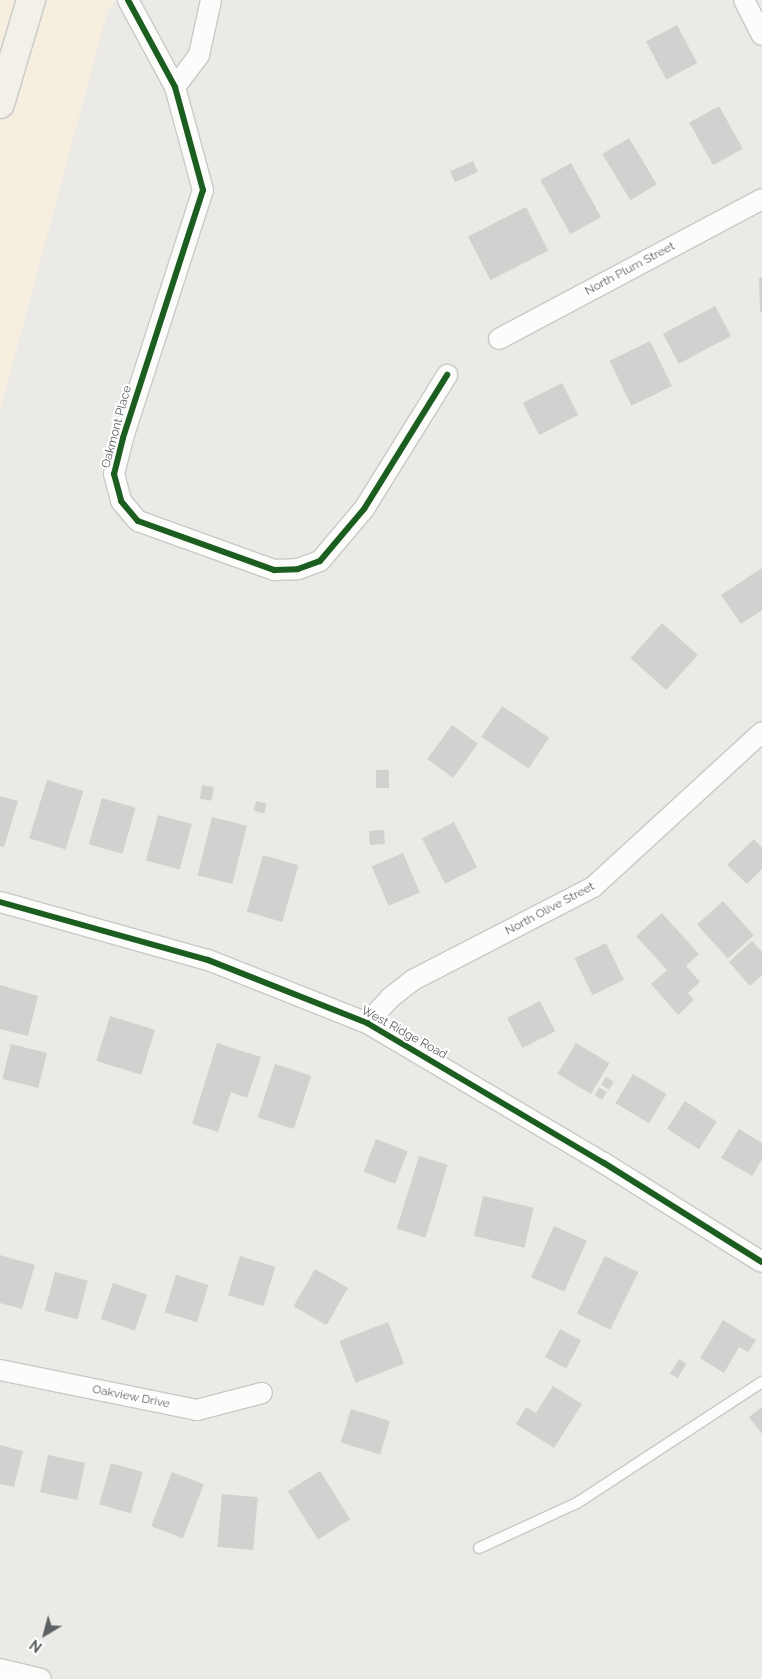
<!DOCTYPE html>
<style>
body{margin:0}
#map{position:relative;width:762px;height:1679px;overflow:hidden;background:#eceae6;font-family:Raleway,sans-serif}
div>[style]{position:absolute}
.commercial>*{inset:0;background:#f6eedf}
.building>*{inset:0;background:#d3d1cf;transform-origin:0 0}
.roads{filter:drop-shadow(1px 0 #c8c9c8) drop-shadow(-1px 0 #c8c9c8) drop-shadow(0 1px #c8c9c8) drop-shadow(0 -1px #c8c9c8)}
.service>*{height:10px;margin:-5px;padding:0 5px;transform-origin:5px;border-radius:5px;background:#fcfcfb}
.minor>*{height:20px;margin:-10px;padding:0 10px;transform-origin:10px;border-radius:10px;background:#fcfcfb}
.primary>*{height:28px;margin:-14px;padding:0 14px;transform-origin:14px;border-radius:14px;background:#f3f0e8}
.cycleway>*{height:6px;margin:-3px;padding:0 3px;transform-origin:3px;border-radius:3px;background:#1b5e20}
span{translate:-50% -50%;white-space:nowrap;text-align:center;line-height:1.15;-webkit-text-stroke:4px #fff;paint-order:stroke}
.street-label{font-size:12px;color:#5c6164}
.north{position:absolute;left:20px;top:1609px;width:50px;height:50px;-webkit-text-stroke:4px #fff;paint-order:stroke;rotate:217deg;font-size:14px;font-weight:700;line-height:20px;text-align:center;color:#5c6164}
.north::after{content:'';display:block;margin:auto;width:18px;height:22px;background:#5c6164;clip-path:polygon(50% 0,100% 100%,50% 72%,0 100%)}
</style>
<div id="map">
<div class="commercial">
<i style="clip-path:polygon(0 0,116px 0,108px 9px,0 411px)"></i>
</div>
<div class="building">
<i style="left:677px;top:25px;width:43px;height:35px;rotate:62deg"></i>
<i style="left:719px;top:106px;width:49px;height:34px;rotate:61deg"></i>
<i style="left:629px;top:138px;width:54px;height:31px;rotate:59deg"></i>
<i style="left:473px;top:161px;width:12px;height:25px;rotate:66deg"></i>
<i style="left:571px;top:163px;width:62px;height:35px;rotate:61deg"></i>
<i style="left:526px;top:207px;width:49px;height:65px;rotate:63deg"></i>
<i style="clip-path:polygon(762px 277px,762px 312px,760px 312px,759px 278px)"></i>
<i style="left:715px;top:306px;width:34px;height:59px;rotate:62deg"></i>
<i style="left:650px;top:341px;width:50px;height:45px;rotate:64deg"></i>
<i style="left:562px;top:383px;width:36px;height:44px;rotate:63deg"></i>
<i style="clip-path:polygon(762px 568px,762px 610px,741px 624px,721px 595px)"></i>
<i style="left:662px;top:623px;width:48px;height:47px;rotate:42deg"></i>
<i style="left:502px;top:706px;width:57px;height:37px;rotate:34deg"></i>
<i style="left:452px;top:725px;width:32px;height:42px;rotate:36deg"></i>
<i style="left:376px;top:770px;width:13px;height:18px"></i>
<i style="left:47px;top:780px;width:38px;height:61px;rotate:17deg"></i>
<i style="left:202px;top:785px;width:12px;height:14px;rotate:9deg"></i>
<i style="clip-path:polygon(0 796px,18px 801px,4px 847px,0 846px)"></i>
<i style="left:102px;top:798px;width:35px;height:48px;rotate:16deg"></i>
<i style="left:256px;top:801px;width:11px;height:10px;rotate:15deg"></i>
<i style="left:158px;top:815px;width:35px;height:47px;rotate:15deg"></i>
<i style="left:212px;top:817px;width:36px;height:60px;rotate:14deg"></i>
<i style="left:454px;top:822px;width:51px;height:36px;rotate:63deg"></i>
<i style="left:384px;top:830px;width:14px;height:15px;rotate:86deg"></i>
<i style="clip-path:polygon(754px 839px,762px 848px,762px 869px,747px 884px,727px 865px)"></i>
<i style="left:403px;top:853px;width:43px;height:34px;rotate:67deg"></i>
<i style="left:263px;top:855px;width:37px;height:59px;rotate:16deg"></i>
<i style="left:723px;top:901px;width:46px;height:35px;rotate:48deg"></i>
<i style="clip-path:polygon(662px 913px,699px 954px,686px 966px,700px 982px,688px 993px,694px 1000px,678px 1015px,651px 984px,667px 970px,636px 936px)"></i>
<i style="clip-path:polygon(752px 941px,762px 952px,762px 975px,750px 986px,729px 962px)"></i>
<i style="left:606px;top:943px;width:41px;height:35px;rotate:64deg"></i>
<i style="clip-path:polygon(0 985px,38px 996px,28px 1036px,0 1029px)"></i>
<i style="left:540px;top:1001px;width:34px;height:37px;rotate:63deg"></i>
<i style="left:110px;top:1016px;width:47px;height:47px;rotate:17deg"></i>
<i style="clip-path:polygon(217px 1043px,261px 1057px,247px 1098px,231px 1092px,218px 1132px,192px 1124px)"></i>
<i style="left:576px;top:1043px;width:39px;height:36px;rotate:31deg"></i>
<i style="left:11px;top:1044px;width:37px;height:36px;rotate:14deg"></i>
<i style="left:275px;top:1064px;width:38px;height:56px;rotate:18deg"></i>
<i style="left:633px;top:1074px;width:39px;height:34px;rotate:31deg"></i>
<i style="left:606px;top:1077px;width:9px;height:9px;rotate:32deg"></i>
<i style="clip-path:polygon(599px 1087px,607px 1092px,602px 1100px,595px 1095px)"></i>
<i style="left:685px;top:1101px;width:38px;height:33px;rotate:33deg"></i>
<i style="clip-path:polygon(739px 1129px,762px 1143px,762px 1159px,752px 1176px,721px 1158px)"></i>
<i style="left:376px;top:1139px;width:34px;height:35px;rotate:21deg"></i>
<i style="left:419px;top:1156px;width:30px;height:76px;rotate:17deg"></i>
<i style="left:483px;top:1196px;width:52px;height:41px;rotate:13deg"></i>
<i style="left:554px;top:1226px;width:36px;height:56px;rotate:24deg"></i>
<i style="clip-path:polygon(0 1255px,35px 1265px,22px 1309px,0 1303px)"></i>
<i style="left:240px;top:1256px;width:37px;height:41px;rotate:17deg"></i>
<i style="left:605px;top:1256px;width:37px;height:64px;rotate:26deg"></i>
<i style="left:315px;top:1269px;width:38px;height:43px;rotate:30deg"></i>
<i style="left:55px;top:1272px;width:34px;height:40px;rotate:15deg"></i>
<i style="left:176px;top:1275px;width:34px;height:39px;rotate:17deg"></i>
<i style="left:113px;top:1283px;width:36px;height:38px;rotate:19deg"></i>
<i style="clip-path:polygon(723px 1320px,756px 1340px,748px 1352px,739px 1347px,724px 1373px,700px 1358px)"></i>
<i style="left:388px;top:1322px;width:45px;height:52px;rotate:69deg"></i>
<i style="left:560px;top:1329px;width:24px;height:32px;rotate:28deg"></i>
<i style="left:679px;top:1359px;width:9px;height:17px;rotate:32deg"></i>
<i style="clip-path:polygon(553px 1386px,582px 1404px,554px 1448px,516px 1424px,526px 1407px,536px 1413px)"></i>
<i style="clip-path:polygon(762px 1407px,762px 1434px,749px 1417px)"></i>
<i style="left:351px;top:1409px;width:41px;height:35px;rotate:17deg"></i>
<i style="clip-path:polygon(0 1445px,23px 1451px,14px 1487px,0 1484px)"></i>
<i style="left:48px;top:1455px;width:38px;height:38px;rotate:12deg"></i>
<i style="left:111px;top:1463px;width:33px;height:43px;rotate:16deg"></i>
<i style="left:320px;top:1471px;width:57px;height:38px;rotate:58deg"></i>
<i style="left:172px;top:1472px;width:34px;height:58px;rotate:21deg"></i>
<i style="left:222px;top:1494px;width:36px;height:53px;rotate:5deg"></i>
</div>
<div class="roads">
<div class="service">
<i style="left:479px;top:1548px;width:108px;rotate:-24.7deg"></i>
<i style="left:577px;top:1503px;width:221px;rotate:-33.2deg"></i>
</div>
<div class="minor">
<i style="left:128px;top:0;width:99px;rotate:61.6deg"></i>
<i style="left:175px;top:87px;width:107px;rotate:74.8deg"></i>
<i style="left:203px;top:190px;width:261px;rotate:107.9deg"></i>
<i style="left:123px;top:438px;width:37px;rotate:104deg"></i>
<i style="left:114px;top:474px;width:28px;rotate:75deg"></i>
<i style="left:121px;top:501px;width:26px;rotate:50deg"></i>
<i style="left:138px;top:521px;width:145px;rotate:19.8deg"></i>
<i style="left:274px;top:570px;width:24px;rotate:-2deg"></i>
<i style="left:298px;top:569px;width:23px;rotate:-20deg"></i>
<i style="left:320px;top:561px;width:68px;rotate:-49.8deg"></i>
<i style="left:364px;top:509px;width:158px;rotate:-58.2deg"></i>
<i style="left:744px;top:0;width:39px;rotate:63deg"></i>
<i style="left:175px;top:87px;width:40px;rotate:-53deg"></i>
<i style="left:199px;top:55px;width:56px;rotate:-77.7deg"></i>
<i style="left:499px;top:339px;width:298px;rotate:-28deg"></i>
<i style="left:0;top:902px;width:216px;rotate:15.6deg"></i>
<i style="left:208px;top:960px;width:171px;rotate:21.6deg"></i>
<i style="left:367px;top:1023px;width:275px;rotate:30.6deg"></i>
<i style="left:604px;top:1163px;width:186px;rotate:32.1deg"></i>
<i style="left:367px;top:1023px;width:34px;rotate:-47deg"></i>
<i style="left:390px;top:998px;width:29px;rotate:-38deg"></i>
<i style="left:413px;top:980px;width:203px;rotate:-27.3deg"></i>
<i style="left:593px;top:887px;width:229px;rotate:-42.5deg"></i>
<i style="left:0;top:1370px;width:201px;rotate:11.5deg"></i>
<i style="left:197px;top:1410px;width:67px;rotate:-14.7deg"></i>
<i style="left:0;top:1669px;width:42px;rotate:13.7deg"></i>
</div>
<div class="primary">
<i style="left:0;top:104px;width:109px;rotate:-73.4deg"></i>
</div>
</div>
<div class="cycleway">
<i style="left:128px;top:0;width:99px;rotate:61.6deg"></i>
<i style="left:175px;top:87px;width:107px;rotate:74.8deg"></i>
<i style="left:203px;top:190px;width:261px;rotate:107.9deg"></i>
<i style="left:123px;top:438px;width:37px;rotate:104deg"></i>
<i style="left:114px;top:474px;width:28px;rotate:75deg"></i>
<i style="left:121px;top:501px;width:26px;rotate:50deg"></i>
<i style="left:138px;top:521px;width:145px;rotate:19.8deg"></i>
<i style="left:274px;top:570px;width:24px;rotate:-2deg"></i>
<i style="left:298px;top:569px;width:23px;rotate:-20deg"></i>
<i style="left:320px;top:561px;width:68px;rotate:-49.8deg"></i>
<i style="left:364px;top:509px;width:158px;rotate:-58.2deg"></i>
<i style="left:0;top:902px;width:216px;rotate:15.6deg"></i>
<i style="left:208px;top:960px;width:171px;rotate:21.6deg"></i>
<i style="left:367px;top:1023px;width:275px;rotate:30.6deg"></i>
<i style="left:604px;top:1163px;width:186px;rotate:32.1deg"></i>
</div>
<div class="street-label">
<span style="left:630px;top:269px;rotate:-28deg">North Plum Street</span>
<span style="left:117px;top:427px;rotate:-75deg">Oakmont Place</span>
<span style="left:550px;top:909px;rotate:-28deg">North Olive Street</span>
<span style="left:404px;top:1033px;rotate:29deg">West Ridge Road</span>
<span style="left:131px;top:1397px;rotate:11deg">Oakview Drive</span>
</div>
<div class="north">N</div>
</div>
